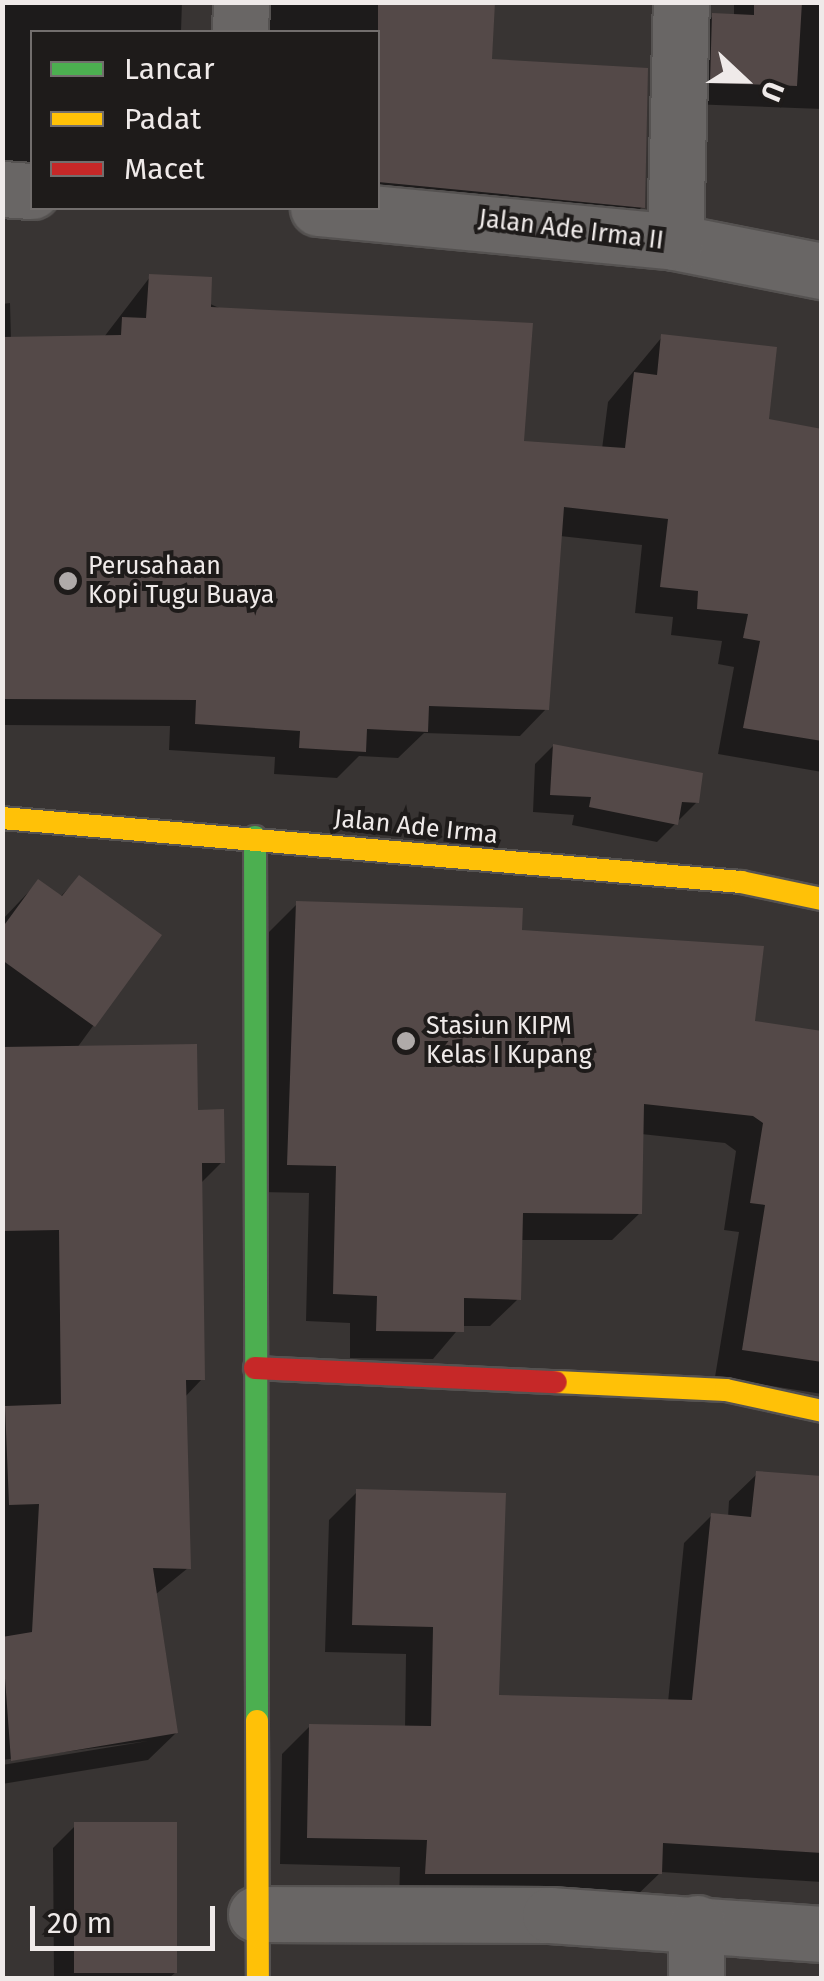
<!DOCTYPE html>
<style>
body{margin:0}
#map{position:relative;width:824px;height:1981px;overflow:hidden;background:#383433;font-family:"Fira Sans",sans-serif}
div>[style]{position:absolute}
.shadow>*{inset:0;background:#0007}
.building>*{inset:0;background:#544948;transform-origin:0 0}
.roads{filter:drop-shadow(2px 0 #555251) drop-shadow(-2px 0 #555251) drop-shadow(0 2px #555251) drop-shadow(0 -2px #555251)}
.street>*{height:55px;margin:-27.5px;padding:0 27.5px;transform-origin:27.5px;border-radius:27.5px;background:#696665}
.fast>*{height:22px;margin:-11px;padding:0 11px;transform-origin:11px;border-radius:11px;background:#4caf50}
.slow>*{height:22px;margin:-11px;padding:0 11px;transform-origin:11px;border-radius:11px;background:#ffc107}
.jam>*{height:22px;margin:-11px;padding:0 11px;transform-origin:11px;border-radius:11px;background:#c62828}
.dots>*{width:28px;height:28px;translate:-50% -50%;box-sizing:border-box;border:5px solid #1e1b1a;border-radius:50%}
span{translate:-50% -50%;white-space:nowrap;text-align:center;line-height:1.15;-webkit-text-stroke:8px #1e1b1a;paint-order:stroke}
.street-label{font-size:25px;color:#efeae9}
.poi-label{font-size:25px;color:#efeae9}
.left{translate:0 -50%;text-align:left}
.frame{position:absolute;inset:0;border:5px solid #efeae9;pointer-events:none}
.legend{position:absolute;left:30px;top:30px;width:350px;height:180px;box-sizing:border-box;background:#1e1b1a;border:2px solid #726e6d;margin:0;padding:12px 18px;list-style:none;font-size:30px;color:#efeae9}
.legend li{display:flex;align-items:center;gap:20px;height:50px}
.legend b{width:50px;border:2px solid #726e6d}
.north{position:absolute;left:694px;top:30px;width:100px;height:100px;-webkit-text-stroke:8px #1e1b1a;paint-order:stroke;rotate:112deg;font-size:28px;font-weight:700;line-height:40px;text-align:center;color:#efeae9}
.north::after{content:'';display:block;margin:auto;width:35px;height:45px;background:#efeae9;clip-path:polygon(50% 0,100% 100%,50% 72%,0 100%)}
.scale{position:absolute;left:30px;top:1906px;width:185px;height:45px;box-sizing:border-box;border:5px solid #efeae9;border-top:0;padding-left:12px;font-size:30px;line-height:35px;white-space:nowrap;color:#efeae9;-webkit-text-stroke:8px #1e1b1a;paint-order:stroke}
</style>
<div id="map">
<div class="shadow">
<i style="clip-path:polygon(2px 2px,182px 2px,181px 32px,32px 32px,32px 173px,2px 173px)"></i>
<i style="clip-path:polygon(264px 2px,492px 2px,490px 62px,642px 207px,616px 233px,378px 208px,378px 32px,263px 32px)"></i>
<i style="clip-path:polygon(734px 2px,822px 2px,822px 109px,689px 104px,691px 37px,713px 16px,734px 17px)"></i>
<i style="clip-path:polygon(150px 277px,522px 444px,602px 449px,608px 402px,662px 337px,766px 421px,822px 432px,822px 772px,718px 754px,734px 667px,718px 664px,722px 641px,671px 635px,673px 617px,635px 613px,642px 545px,560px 536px,546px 709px,520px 736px,424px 733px,398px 758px,359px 756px,337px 778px,274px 774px,275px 757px,169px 750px,170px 726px,2px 725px,2px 304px,10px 303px,11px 340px,104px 337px)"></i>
<i style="clip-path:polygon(553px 746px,697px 802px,657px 842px,572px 825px,574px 815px,533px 812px,535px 764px)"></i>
<i style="clip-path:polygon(79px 878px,159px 935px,77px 1048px,195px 1112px,222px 1162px,200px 1184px,202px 1379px,184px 1398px,188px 1568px,155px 1595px,176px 1733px,148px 1760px,2px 1784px,2px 1765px,148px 1741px,2px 1760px,2px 920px,38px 882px,60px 897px)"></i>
<i style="clip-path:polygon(297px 904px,520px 932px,752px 1023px,822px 1034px,822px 1394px,715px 1377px,739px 1232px,724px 1230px,736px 1151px,725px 1143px,641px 1134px,640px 1213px,612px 1240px,520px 1240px,518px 1299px,490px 1326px,461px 1326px,433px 1359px,350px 1358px,350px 1323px,306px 1321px,309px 1193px,260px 1192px,269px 932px)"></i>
<i style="clip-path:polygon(757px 1474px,822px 1497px,822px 1882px,661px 1872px,631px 1901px,399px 1900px,400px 1867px,280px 1864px,282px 1754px,310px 1726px,405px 1728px,406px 1654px,325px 1652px,329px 1520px,357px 1492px,497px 1698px,668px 1702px,684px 1543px,712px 1515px,728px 1517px,729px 1501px)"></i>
<i style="clip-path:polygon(75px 1826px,176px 1972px,169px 1978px,54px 1978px,53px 1848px)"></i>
</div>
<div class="building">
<i style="clip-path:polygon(378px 2px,495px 2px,492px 59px,648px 68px,645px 208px,378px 182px)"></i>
<i style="clip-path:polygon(754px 2px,802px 2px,797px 86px,710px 83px,712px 13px,754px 15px)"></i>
<i style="clip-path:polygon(149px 274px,212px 277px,211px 307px,533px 323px,524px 441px,625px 448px,634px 372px,657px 375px,661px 334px,777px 347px,769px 419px,822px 429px,822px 741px,743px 728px,760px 641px,743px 638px,748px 614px,697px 609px,698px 591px,660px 587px,668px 519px,564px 507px,549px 710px,429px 706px,428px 732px,367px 729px,366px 752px,299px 748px,300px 731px,195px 724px,196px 700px,2px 699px,2px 337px,121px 335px,122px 317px,146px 318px)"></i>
<i style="clip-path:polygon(553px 744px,703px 773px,699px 803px,682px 802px,678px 825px,589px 807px,591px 797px,550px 795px)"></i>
<i style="clip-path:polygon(79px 875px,162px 935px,95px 1027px,2px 960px,2px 928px,38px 879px,62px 896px)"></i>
<i style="clip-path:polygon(296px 901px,523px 908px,522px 930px,764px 946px,755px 1021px,822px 1031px,822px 1362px,742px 1350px,765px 1205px,750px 1203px,763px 1123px,753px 1116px,644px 1104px,642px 1214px,523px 1213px,521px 1300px,464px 1298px,464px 1332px,376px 1331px,377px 1296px,333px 1294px,336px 1166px,287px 1165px)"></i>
<i style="clip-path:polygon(197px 1044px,198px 1110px,224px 1109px,225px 1163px,202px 1163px,205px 1380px,186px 1380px,191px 1569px,153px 1568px,178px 1733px,11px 1761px,2px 1637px,32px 1632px,39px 1504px,9px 1505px,5px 1406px,61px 1404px,59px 1230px,2px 1231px,2px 1047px)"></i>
<i style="clip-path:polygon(756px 1471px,822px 1476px,822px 1853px,663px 1843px,662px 1874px,425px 1874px,427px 1840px,307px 1838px,309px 1724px,431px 1726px,433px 1627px,352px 1625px,356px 1489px,506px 1493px,499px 1695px,692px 1700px,711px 1513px,751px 1517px)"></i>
<i style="left:177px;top:1822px;width:151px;height:103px;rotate:90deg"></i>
</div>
<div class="roads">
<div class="street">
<i style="left:240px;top:32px;width:30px;rotate:-88deg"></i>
<i style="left:2px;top:189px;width:30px;rotate:4deg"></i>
<i style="left:318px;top:208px;width:359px;rotate:5.4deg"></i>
<i style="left:675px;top:242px;width:150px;rotate:11.2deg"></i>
<i style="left:675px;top:242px;width:240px;rotate:-88.6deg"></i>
<i style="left:256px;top:1914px;width:294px;rotate:0.2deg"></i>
<i style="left:550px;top:1915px;width:273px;rotate:4deg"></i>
<i style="left:696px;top:1978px;width:55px;rotate:-89deg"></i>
</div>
<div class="fast">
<i style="left:255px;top:837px;width:884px;rotate:89.87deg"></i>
</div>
<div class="slow">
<i style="left:2px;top:818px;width:742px;rotate:4.95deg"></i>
<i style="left:741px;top:882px;width:83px;rotate:11.9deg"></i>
<i style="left:556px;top:1382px;width:170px;rotate:2.7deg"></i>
<i style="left:726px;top:1390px;width:98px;rotate:12.3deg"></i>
<i style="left:257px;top:1721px;width:257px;rotate:89.8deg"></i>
</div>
<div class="jam">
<i style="left:255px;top:1368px;width:301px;rotate:2.7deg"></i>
</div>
</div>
<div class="dots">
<i style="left:68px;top:581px;background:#afaaa9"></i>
<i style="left:406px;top:1041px;background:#afaaa9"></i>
</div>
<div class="street-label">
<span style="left:571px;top:230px;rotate:7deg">Jalan Ade Irma II</span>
<span style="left:416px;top:827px;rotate:6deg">Jalan Ade Irma</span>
</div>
<div class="poi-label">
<span class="left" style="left:88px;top:581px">Perusahaan<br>Kopi Tugu Buaya</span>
<span class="left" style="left:426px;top:1041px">Stasiun KIPM<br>Kelas I Kupang</span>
</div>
<div class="frame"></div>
<ul class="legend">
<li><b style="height:12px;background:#4caf50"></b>Lancar</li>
<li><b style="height:12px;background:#ffc107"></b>Padat</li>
<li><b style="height:12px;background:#c62828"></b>Macet</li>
</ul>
<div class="north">U</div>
<div class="scale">20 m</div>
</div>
